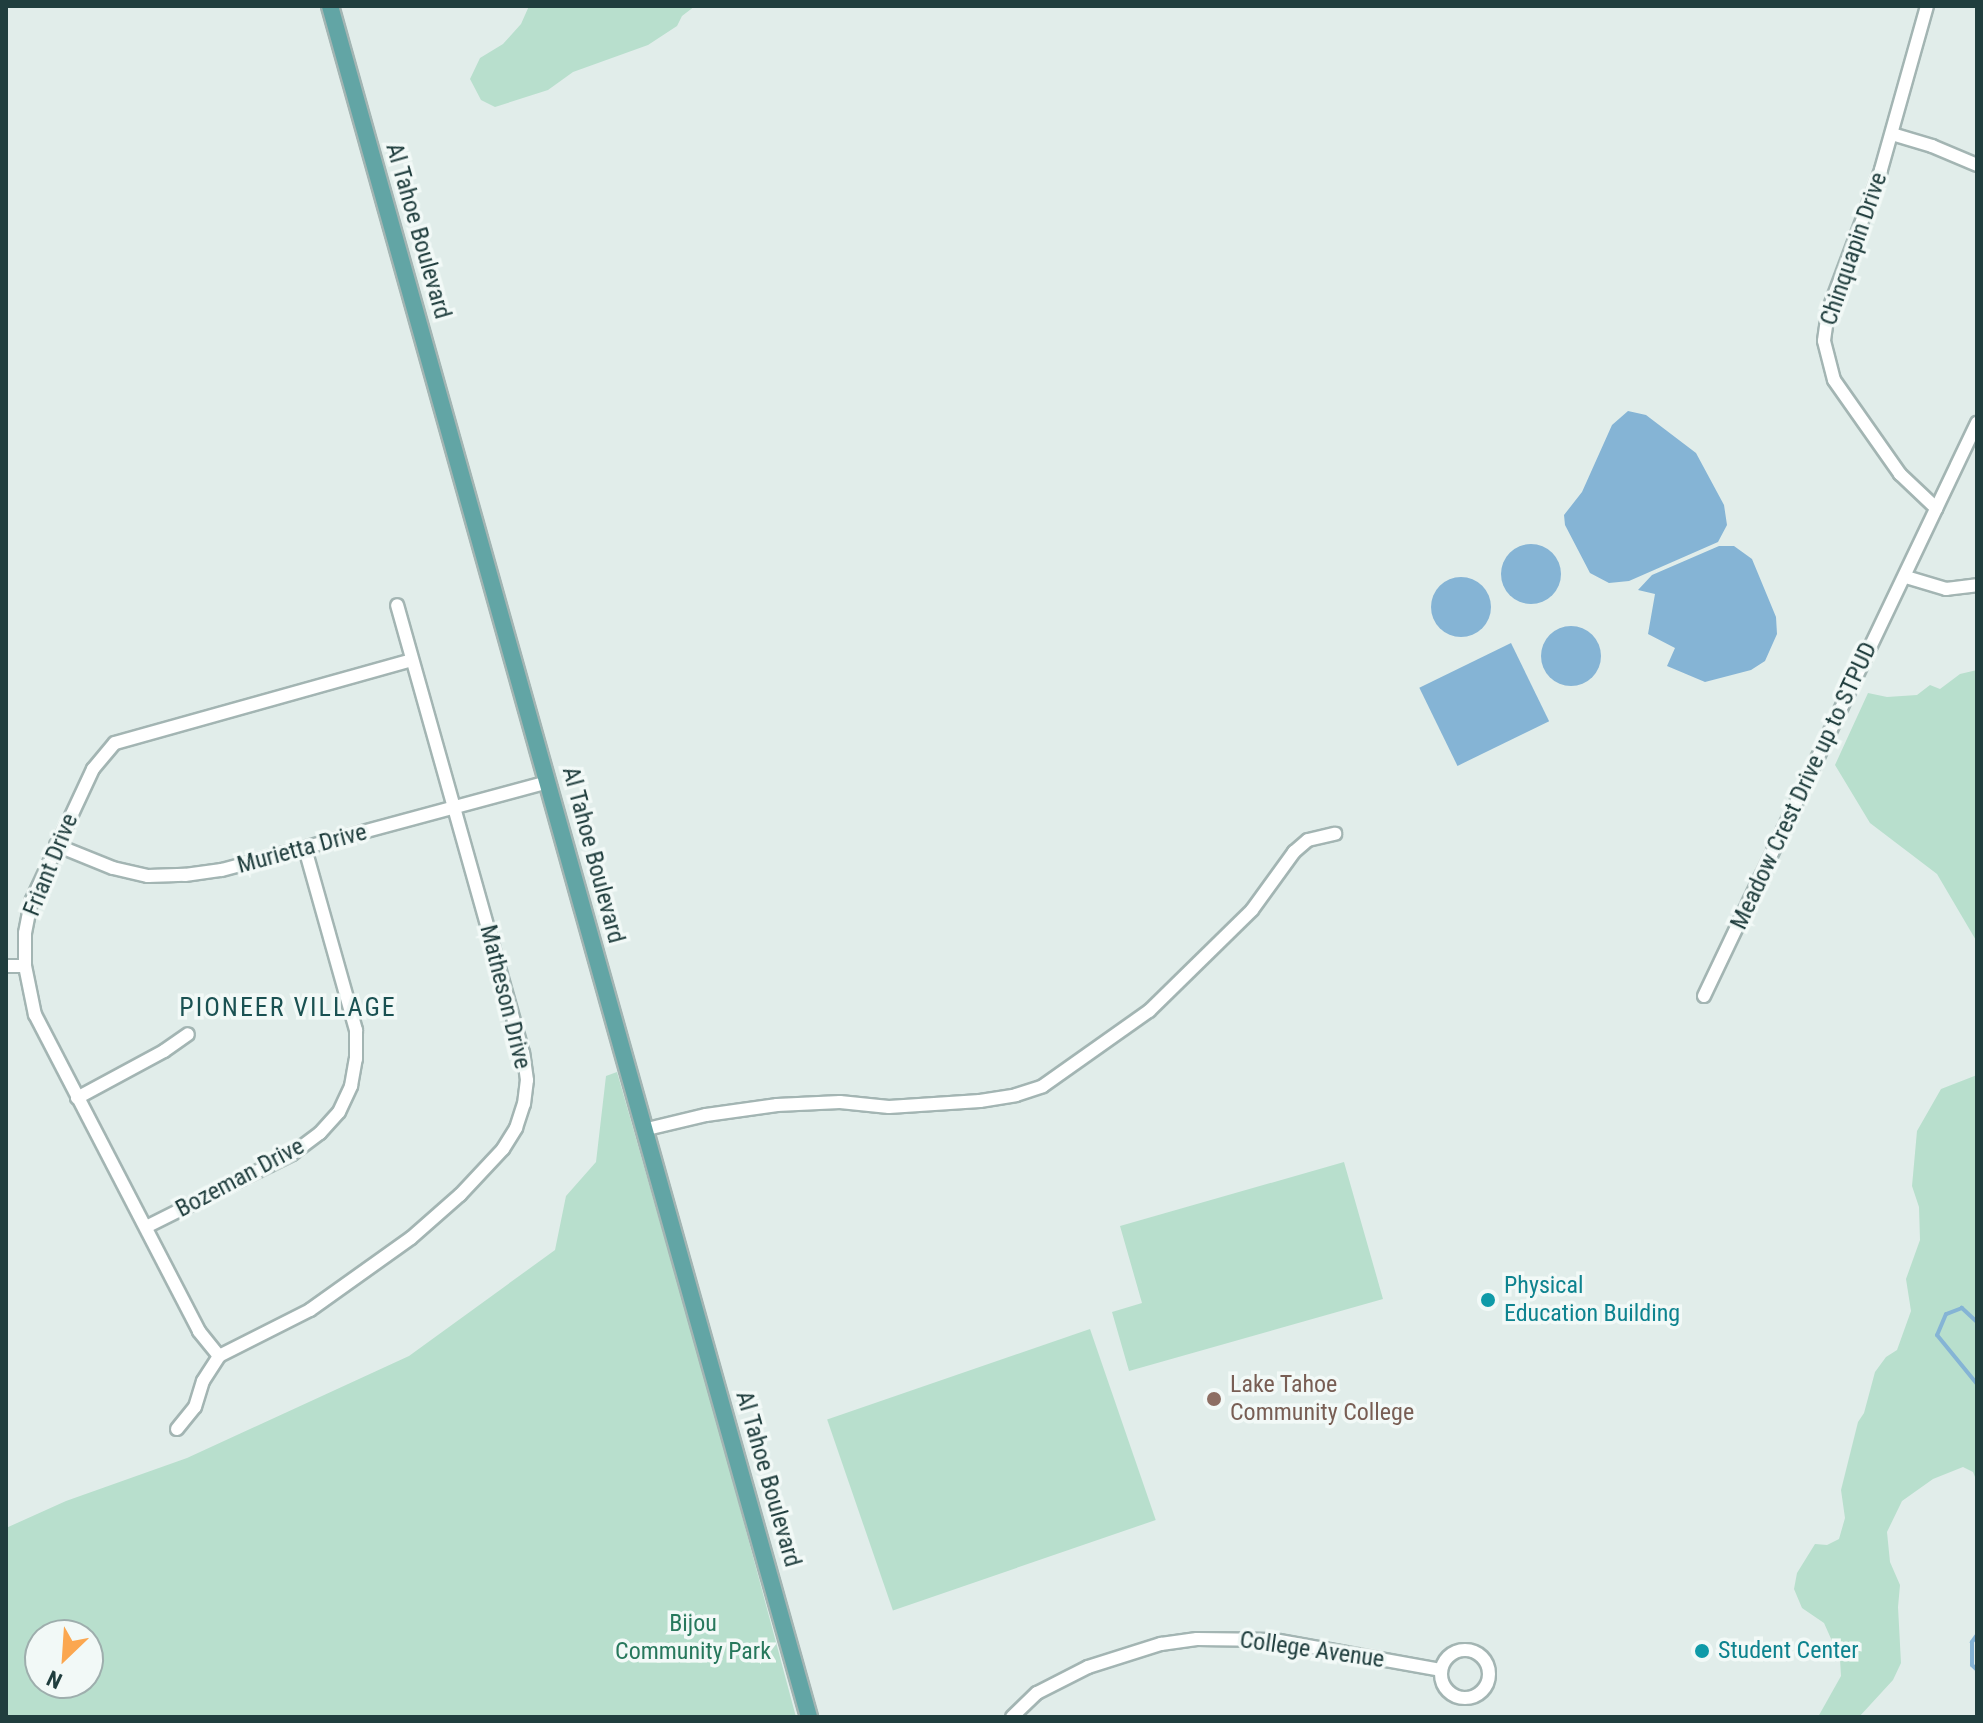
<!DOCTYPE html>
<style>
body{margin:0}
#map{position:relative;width:1983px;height:1723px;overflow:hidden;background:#e1edea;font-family:"Roboto Condensed",sans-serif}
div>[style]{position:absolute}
.green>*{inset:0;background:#b8dfcd;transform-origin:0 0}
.water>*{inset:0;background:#85b4d5;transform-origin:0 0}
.round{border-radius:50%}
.stream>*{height:4px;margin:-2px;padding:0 2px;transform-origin:2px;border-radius:2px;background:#85b4d5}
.roads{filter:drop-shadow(2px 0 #a3b5b3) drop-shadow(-2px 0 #a3b5b3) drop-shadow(0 2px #a3b5b3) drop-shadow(0 -2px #a3b5b3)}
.minor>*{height:12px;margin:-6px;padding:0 6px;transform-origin:6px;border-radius:6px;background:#fff}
.minor>.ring{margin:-6px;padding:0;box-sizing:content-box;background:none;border:12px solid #fff;border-radius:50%}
.major>*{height:16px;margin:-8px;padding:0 8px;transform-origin:8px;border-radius:8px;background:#62a5a5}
.dots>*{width:22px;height:22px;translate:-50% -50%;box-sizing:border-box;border:4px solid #f2f9f7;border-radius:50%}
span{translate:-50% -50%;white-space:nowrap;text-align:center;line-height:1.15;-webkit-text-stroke:7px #f2f9f7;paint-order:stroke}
.street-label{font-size:24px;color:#203e3e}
.culture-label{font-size:24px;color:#0d838f}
.left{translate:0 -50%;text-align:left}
.education-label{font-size:24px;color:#785e54}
.park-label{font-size:24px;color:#27785c}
.neighbourhood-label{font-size:26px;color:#1a5152;letter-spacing:2px}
.frame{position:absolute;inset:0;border:8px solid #203e3e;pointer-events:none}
.north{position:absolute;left:24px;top:1619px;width:80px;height:80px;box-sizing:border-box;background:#f2f9f7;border:2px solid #9eaead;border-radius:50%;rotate:205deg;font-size:22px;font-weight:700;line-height:32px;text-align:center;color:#203e3e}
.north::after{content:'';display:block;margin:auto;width:28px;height:36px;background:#fba750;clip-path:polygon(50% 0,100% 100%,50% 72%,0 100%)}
</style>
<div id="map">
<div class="green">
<i style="clip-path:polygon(529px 6px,695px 6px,682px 16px,677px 26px,648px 45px,573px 72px,548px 90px,495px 107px,481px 100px,470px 79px,480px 58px,503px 44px,521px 24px)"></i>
<i style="clip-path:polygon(1977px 670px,1977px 942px,1937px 874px,1870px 823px,1835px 765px,1868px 693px,1887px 697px,1917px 695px,1930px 685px,1940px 689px,1960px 674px)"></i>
<i style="clip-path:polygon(evenodd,617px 1072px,714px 1411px,796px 1717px,6px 1717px,6px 1528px,66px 1501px,187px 1458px,409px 1356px,555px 1250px,566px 1196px,596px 1162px,606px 1076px,617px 1072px,40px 1635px,88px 1635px,88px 1683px,40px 1683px,40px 1635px)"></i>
<i style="clip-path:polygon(1977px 1075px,1977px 1482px,1973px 1472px,1963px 1467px,1933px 1479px,1902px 1501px,1887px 1532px,1890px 1562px,1900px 1585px,1898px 1607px,1901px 1663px,1893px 1680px,1859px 1717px,1818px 1717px,1841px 1676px,1840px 1659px,1824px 1623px,1802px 1608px,1794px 1589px,1797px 1573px,1815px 1544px,1827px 1545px,1839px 1539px,1845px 1518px,1841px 1490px,1858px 1422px,1864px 1413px,1875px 1372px,1886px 1357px,1897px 1350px,1911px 1311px,1906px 1279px,1920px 1240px,1919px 1207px,1912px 1186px,1917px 1131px,1941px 1089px)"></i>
<i style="clip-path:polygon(1344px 1162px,1383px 1299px,1129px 1371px,1112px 1312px,1142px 1303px,1120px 1226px)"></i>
<i style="left:1090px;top:1329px;width:202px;height:278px;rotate:71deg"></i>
</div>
<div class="water">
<i style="clip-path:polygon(1628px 411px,1646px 415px,1696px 453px,1724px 505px,1727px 525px,1718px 542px,1629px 581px,1609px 583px,1590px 573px,1565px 525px,1564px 515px,1582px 492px,1612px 425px)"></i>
<i class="round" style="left:1501px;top:544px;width:60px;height:60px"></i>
<i style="clip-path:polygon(1719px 546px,1734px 546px,1752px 559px,1776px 617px,1777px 634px,1765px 661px,1751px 670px,1705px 682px,1667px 666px,1675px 648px,1648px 634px,1655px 594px,1638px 590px,1652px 575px)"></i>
<i class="round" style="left:1431px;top:577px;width:60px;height:60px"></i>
<i class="round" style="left:1541px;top:626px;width:60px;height:60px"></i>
<i style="left:1511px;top:643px;width:87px;height:102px;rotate:64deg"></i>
</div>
<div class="stream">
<i style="left:1977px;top:1322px;width:21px;rotate:-137deg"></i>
<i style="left:1962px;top:1308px;width:17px;rotate:159deg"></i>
<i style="left:1946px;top:1314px;width:23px;rotate:113deg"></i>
<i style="left:1937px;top:1335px;width:63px;rotate:50.8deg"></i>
<i style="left:1977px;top:1635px;width:9px;rotate:126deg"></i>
<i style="left:1972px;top:1642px;width:23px;rotate:90deg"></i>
<i style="left:1972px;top:1665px;width:7px;rotate:45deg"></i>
</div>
<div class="roads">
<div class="minor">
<i style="left:1927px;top:6px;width:170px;rotate:105.7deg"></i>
<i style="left:1881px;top:170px;width:152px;rotate:110.5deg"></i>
<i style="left:1828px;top:312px;width:29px;rotate:98deg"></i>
<i style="left:1824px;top:341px;width:40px;rotate:75.6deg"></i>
<i style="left:1834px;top:380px;width:115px;rotate:54.9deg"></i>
<i style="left:1900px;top:474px;width:50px;rotate:43.4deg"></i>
<i style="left:1892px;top:134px;width:42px;rotate:16.7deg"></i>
<i style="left:1932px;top:146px;width:49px;rotate:22.9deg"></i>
<i style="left:1906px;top:577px;width:42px;rotate:16.7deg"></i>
<i style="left:1946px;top:589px;width:31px;rotate:-7deg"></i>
<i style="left:56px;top:845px;width:61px;rotate:22deg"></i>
<i style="left:113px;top:868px;width:36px;rotate:13deg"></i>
<i style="left:148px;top:876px;width:37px;rotate:-2deg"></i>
<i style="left:185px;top:875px;width:37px;rotate:-8deg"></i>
<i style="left:222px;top:870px;width:338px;rotate:-15.1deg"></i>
<i style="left:6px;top:966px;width:19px"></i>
<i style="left:1704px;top:996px;width:635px;rotate:-64.53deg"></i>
<i style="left:77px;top:1098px;width:99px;rotate:-28.4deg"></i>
<i style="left:164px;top:1051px;width:29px;rotate:-35deg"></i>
<i style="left:643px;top:1130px;width:65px;rotate:-13.4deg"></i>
<i style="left:706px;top:1115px;width:72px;rotate:-8deg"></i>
<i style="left:777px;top:1105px;width:63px;rotate:-2.7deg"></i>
<i style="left:840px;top:1102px;width:49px;rotate:5.8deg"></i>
<i style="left:889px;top:1107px;width:91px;rotate:-3.8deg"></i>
<i style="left:980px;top:1101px;width:36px;rotate:-9deg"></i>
<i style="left:1016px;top:1095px;width:28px;rotate:-18deg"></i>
<i style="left:1043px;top:1086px;width:130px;rotate:-35.3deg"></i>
<i style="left:1149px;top:1011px;width:144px;rotate:-44.4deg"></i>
<i style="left:1252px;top:910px;width:72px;rotate:-54.1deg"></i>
<i style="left:1294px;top:852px;width:18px;rotate:-41deg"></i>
<i style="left:1308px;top:840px;width:28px;rotate:-13deg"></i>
<i style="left:146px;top:1227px;width:163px;rotate:-26.6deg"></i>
<i style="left:292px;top:1154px;width:35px;rotate:-37deg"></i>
<i style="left:320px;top:1133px;width:28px;rotate:-48deg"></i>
<i style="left:339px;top:1112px;width:29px;rotate:-65deg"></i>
<i style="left:351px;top:1086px;width:27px;rotate:-80deg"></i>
<i style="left:356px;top:1059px;width:29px;rotate:-90deg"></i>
<i style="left:356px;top:1030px;width:189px;rotate:-105.7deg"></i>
<i style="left:219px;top:1356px;width:32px;rotate:-129deg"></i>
<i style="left:199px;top:1331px;width:356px;rotate:-117.4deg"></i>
<i style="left:35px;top:1015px;width:50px;rotate:-101.5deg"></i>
<i style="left:25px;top:966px;width:33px;rotate:-90deg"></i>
<i style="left:25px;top:933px;width:32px;rotate:-79deg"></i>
<i style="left:31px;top:902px;width:147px;rotate:-65deg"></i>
<i style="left:93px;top:769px;width:34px;rotate:-50deg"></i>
<i style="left:115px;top:743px;width:308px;rotate:-15.6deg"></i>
<i style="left:177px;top:1429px;width:28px;rotate:-51deg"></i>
<i style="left:195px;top:1407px;width:27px;rotate:-73deg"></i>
<i style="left:203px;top:1381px;width:30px;rotate:-57deg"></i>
<i style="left:219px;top:1356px;width:102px;rotate:-26.8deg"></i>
<i style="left:310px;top:1310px;width:124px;rotate:-35.5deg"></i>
<i style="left:411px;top:1238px;width:65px;rotate:-41.3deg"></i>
<i style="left:460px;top:1195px;width:63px;rotate:-46.9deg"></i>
<i style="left:503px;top:1149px;width:25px;rotate:-58deg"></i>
<i style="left:516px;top:1128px;width:25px;rotate:-72deg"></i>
<i style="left:524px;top:1104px;width:24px;rotate:-83deg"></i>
<i style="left:527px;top:1080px;width:27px;rotate:-98deg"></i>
<i style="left:523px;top:1053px;width:465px;rotate:-105.7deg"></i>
<i class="ring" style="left:1441px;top:1650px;width:36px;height:36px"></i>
<i style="left:1012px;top:1717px;width:35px;rotate:-44deg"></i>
<i style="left:1037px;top:1693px;width:57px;rotate:-27deg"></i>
<i style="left:1088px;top:1667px;width:77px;rotate:-17.5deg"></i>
<i style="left:1161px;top:1644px;width:36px;rotate:-8deg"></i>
<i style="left:1197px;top:1639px;width:77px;rotate:0.7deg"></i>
<i style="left:1274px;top:1640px;width:169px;rotate:10.2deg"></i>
</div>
<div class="major">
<i style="left:330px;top:6px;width:1777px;rotate:74.36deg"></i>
</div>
</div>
<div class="dots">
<i style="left:1488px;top:1300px;background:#0f9aa8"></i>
<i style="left:1214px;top:1399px;background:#8d6e63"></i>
<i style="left:1702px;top:1651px;background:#0f9aa8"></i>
</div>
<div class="street-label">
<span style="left:418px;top:231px;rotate:74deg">Al Tahoe Boulevard</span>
<span style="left:1854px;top:249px;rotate:-71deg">Chinquapin Drive</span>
<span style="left:1804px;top:786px;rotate:-65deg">Meadow Crest Drive up to STPUD</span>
<span style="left:302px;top:849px;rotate:-15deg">Murietta Drive</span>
<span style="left:593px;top:855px;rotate:75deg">Al Tahoe Boulevard</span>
<span style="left:51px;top:865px;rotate:-68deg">Friant Drive</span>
<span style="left:505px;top:997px;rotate:76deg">Matheson Drive</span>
<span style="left:240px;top:1178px;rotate:-28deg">Bozeman Drive</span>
<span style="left:768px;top:1479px;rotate:74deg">Al Tahoe Boulevard</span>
<span style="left:1312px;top:1650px;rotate:8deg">College Avenue</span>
</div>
<div class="culture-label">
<span class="left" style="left:1504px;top:1300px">Physical<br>Education Building</span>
<span class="left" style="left:1718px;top:1651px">Student Center</span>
</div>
<div class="education-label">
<span class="left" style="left:1230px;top:1399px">Lake Tahoe<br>Community College</span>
</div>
<div class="park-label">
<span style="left:693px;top:1638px">Bijou<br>Community Park</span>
</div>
<div class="neighbourhood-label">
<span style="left:288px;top:1008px">PIONEER VILLAGE</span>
</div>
<div class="frame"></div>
<div class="north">N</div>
</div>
